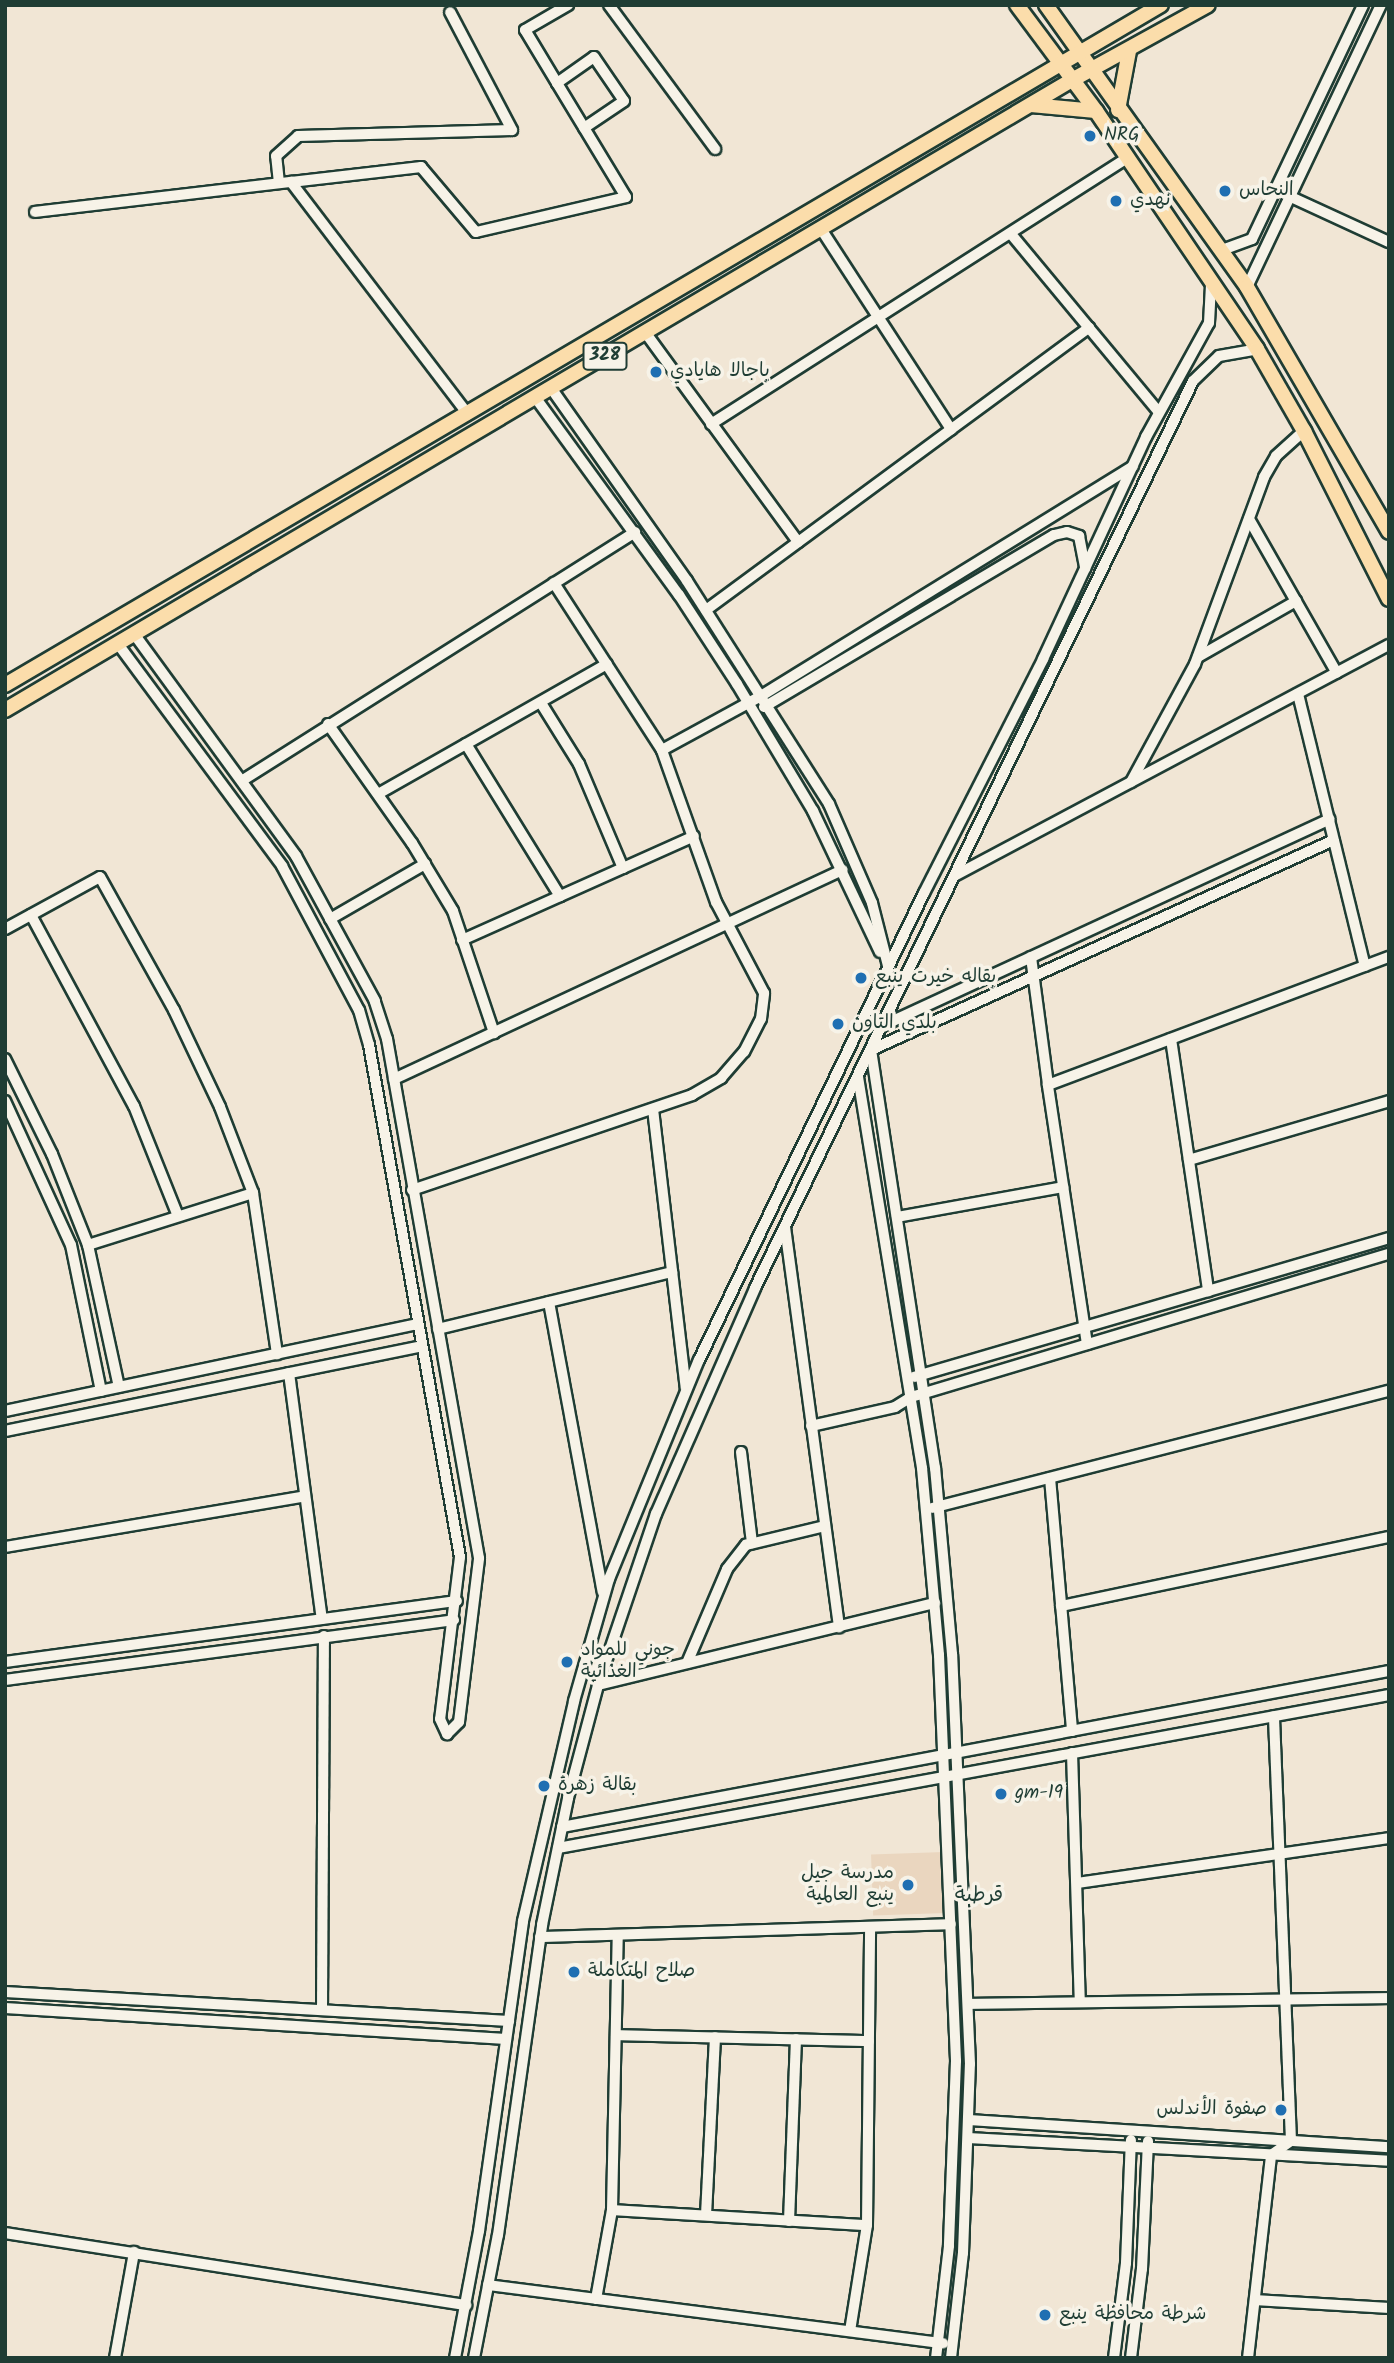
<!DOCTYPE html>
<meta charset="utf-8">
<style>
body{margin:0}
#map{position:relative;width:1394px;height:2363px;overflow:hidden;background:#f1e6d5;font-family:Kalam,"Playpen Sans Arabic",sans-serif}
div>[style]{position:absolute}
.built>*{inset:0;background:#ead6bf;transform-origin:0 0}
.roads{filter:drop-shadow(2px 0 #1f3d34) drop-shadow(-2px 0 #1f3d34) drop-shadow(0 2px #1f3d34) drop-shadow(0 -2px #1f3d34)}
.minor>*{height:10px;margin:-5px;padding:0 5px;transform-origin:5px;border-radius:5px;background:#f7f3e8}
.major>*{height:14px;margin:-7px;padding:0 7px;transform-origin:7px;border-radius:7px;background:#fbddab}
.dots>*{width:19px;height:19px;translate:-50% -50%;box-sizing:border-box;border:4px solid #f7f3e8;border-radius:50%}
span{translate:-50% -50%;white-space:nowrap;text-align:center;line-height:1.15;-webkit-text-stroke:7px #f7f3e8;paint-order:stroke}
.shield-label span{padding:2px 5px;background:#f7f3e8;border:2px solid;border-radius:5px;-webkit-text-stroke-width:0}
.shield-label{font-size:18px;color:#1f3d34;font-weight:700}
.poi-label{font-size:19px;color:#1f3d34}
.left{translate:0 -50%;text-align:left}
.right{translate:-100% -50%;text-align:right}
.neighbourhood-label{font-size:21px;color:#1f3d34}
.frame{position:absolute;inset:0;border:7px solid #1f3d34;pointer-events:none}
</style>
<div id="map">
<div class="built">
<i style="left:944px;top:1852px;width:61px;height:73px;rotate:88deg"></i>
</div>
<div class="roads">
<div class="minor">
<i style="left:609px;top:5px;width:179px;rotate:53.6deg"></i>
<i style="left:557px;top:83px;width:62px;rotate:-121.1deg"></i>
<i style="left:525px;top:30px;width:50px;rotate:-30.2deg"></i>
<i style="left:291px;top:182px;width:131px;rotate:-6.6deg"></i>
<i style="left:421px;top:167px;width:85px;rotate:49.8deg"></i>
<i style="left:476px;top:232px;width:154px;rotate:-13.1deg"></i>
<i style="left:626px;top:197px;width:133px;rotate:-121.2deg"></i>
<i style="left:557px;top:83px;width:45px;rotate:-35.1deg"></i>
<i style="left:594px;top:57px;width:53px;rotate:55.7deg"></i>
<i style="left:624px;top:101px;width:48px;rotate:146deg"></i>
<i style="left:279px;top:183px;width:27px;rotate:-96deg"></i>
<i style="left:276px;top:156px;width:30px;rotate:-42deg"></i>
<i style="left:298px;top:136px;width:214px;rotate:-1.6deg"></i>
<i style="left:512px;top:130px;width:133px;rotate:-117.7deg"></i>
<i style="left:1291px;top:197px;width:108px;rotate:24.7deg"></i>
<i style="left:35px;top:212px;width:258px;rotate:-6.7deg"></i>
<i style="left:291px;top:182px;width:292px;rotate:52.7deg"></i>
<i style="left:821px;top:229px;width:239px;rotate:57deg"></i>
<i style="left:1011px;top:234px;width:231px;rotate:50.3deg"></i>
<i style="left:1222px;top:250px;width:32px;rotate:-20deg"></i>
<i style="left:1252px;top:239px;width:259px;rotate:-64.6deg"></i>
<i style="left:1247px;top:287px;width:312px;rotate:-64.6deg"></i>
<i style="left:645px;top:332px;width:260px;rotate:53.9deg"></i>
<i style="left:551px;top:388px;width:236px;rotate:54.8deg"></i>
<i style="left:687px;top:581px;width:264px;rotate:57.5deg"></i>
<i style="left:829px;top:804px;width:108px;rotate:66.5deg"></i>
<i style="left:872px;top:903px;width:65px;rotate:75.7deg"></i>
<i style="left:535px;top:397px;width:245px;rotate:54deg"></i>
<i style="left:679px;top:595px;width:106px;rotate:56.9deg"></i>
<i style="left:737px;top:684px;width:148px;rotate:59.1deg"></i>
<i style="left:813px;top:811px;width:156px;rotate:64.6deg"></i>
<i style="left:711px;top:424px;width:492px;rotate:-32.6deg"></i>
<i style="left:1249px;top:519px;width:177px;rotate:60.3deg"></i>
<i style="left:706px;top:610px;width:476px;rotate:-36.4deg"></i>
<i style="left:118px;top:644px;width:276px;rotate:53.5deg"></i>
<i style="left:282px;top:866px;width:163px;rotate:61.9deg"></i>
<i style="left:359px;top:1010px;width:36px;rotate:74deg"></i>
<i style="left:369px;top:1045px;width:520px;rotate:79.92deg"></i>
<i style="left:460px;top:1557px;width:163px;rotate:97deg"></i>
<i style="left:440px;top:1719px;width:17px;rotate:65deg"></i>
<i style="left:447px;top:1734px;width:17px;rotate:-45deg"></i>
<i style="left:459px;top:1722px;width:165px;rotate:-83deg"></i>
<i style="left:479px;top:1558px;width:527px;rotate:-100.05deg"></i>
<i style="left:387px;top:1039px;width:40px;rotate:-108deg"></i>
<i style="left:375px;top:1001px;width:165px;rotate:-118.6deg"></i>
<i style="left:296px;top:856px;width:275px;rotate:-126.1deg"></i>
<i style="left:1198px;top:657px;width:113px;rotate:-29.7deg"></i>
<i style="left:1298px;top:694px;width:280px;rotate:76.2deg"></i>
<i style="left:541px;top:703px;width:72px;rotate:58.1deg"></i>
<i style="left:579px;top:764px;width:113px;rotate:67.1deg"></i>
<i style="left:764px;top:707px;width:337px;rotate:-30.7deg"></i>
<i style="left:1054px;top:535px;width:13px;rotate:-13deg"></i>
<i style="left:1067px;top:532px;width:13px;rotate:18deg"></i>
<i style="left:1079px;top:536px;width:33px;rotate:79deg"></i>
<i style="left:328px;top:724px;width:146px;rotate:54.8deg"></i>
<i style="left:412px;top:843px;width:79px;rotate:58.9deg"></i>
<i style="left:453px;top:911px;width:129px;rotate:71.4deg"></i>
<i style="left:466px;top:744px;width:179px;rotate:58.3deg"></i>
<i style="left:662px;top:750px;width:113px;rotate:-28.6deg"></i>
<i style="left:761px;top:696px;width:437px;rotate:-31.7deg"></i>
<i style="left:243px;top:780px;width:464px;rotate:-32.3deg"></i>
<i style="left:1131px;top:782px;width:134px;rotate:-61.5deg"></i>
<i style="left:1195px;top:664px;width:199px;rotate:-69.7deg"></i>
<i style="left:1264px;top:477px;width:24px;rotate:-60deg"></i>
<i style="left:1276px;top:456px;width:38px;rotate:-42deg"></i>
<i style="left:378px;top:794px;width:263px;rotate:-29.6deg"></i>
<i style="left:956px;top:875px;width:490px;rotate:-28deg"></i>
<i style="left:31px;top:915px;width:217px;rotate:61.7deg"></i>
<i style="left:134px;top:1106px;width:118px;rotate:68.2deg"></i>
<i style="left:330px;top:919px;width:110px;rotate:-30.1deg"></i>
<i style="left:5px;top:929px;width:108px;rotate:-28.7deg"></i>
<i style="left:100px;top:877px;width:152px;rotate:60.9deg"></i>
<i style="left:174px;top:1010px;width:107px;rotate:64.6deg"></i>
<i style="left:220px;top:1107px;width:92px;rotate:69deg"></i>
<i style="left:253px;top:1193px;width:163px;rotate:81.5deg"></i>
<i style="left:462px;top:940px;width:254px;rotate:-24.1deg"></i>
<i style="left:1031px;top:957px;width:129px;rotate:82.4deg"></i>
<i style="left:882px;top:1026px;width:493px;rotate:-24.8deg"></i>
<i style="left:1171px;top:1039px;width:255px;rotate:81.6deg"></i>
<i style="left:5px;top:1059px;width:106px;rotate:63.7deg"></i>
<i style="left:52px;top:1154px;width:98px;rotate:68.4deg"></i>
<i style="left:88px;top:1245px;width:145px;rotate:77.7deg"></i>
<i style="left:858px;top:1077px;width:396px;rotate:80.7deg"></i>
<i style="left:922px;top:1468px;width:188px;rotate:84.8deg"></i>
<i style="left:939px;top:1655px;width:406px;rotate:87.6deg"></i>
<i style="left:956px;top:2061px;width:185px;rotate:92.2deg"></i>
<i style="left:949px;top:2246px;width:113px;rotate:96.6deg"></i>
<i style="left:394px;top:1079px;width:495px;rotate:-25deg"></i>
<i style="left:5px;top:1101px;width:158px;rotate:65.4deg"></i>
<i style="left:71px;top:1245px;width:149px;rotate:78.4deg"></i>
<i style="left:653px;top:1109px;width:281px;rotate:83.3deg"></i>
<i style="left:1189px;top:1160px;width:209px;rotate:-16.4deg"></i>
<i style="left:412px;top:1190px;width:296px;rotate:-18.7deg"></i>
<i style="left:692px;top:1095px;width:34px;rotate:-30deg"></i>
<i style="left:721px;top:1078px;width:35px;rotate:-49deg"></i>
<i style="left:744px;top:1052px;width:37px;rotate:-63deg"></i>
<i style="left:761px;top:1019px;width:26px;rotate:-83deg"></i>
<i style="left:764px;top:993px;width:103px;rotate:-117.8deg"></i>
<i style="left:716px;top:902px;width:161px;rotate:-109.6deg"></i>
<i style="left:662px;top:750px;width:199px;rotate:-122.9deg"></i>
<i style="left:897px;top:1217px;width:169px;rotate:-10.2deg"></i>
<i style="left:785px;top:1227px;width:404px;rotate:82.3deg"></i>
<i style="left:88px;top:1245px;width:173px;rotate:-17.5deg"></i>
<i style="left:549px;top:1302px;width:295px;rotate:79.5deg"></i>
<i style="left:438px;top:1329px;width:241px;rotate:-13.7deg"></i>
<i style="left:1087px;top:1344px;width:262px;rotate:-98.6deg"></i>
<i style="left:1048px;top:1085px;width:364px;rotate:-20.6deg"></i>
<i style="left:289px;top:1373px;width:248px;rotate:82.4deg"></i>
<i style="left:914px;top:1377px;width:495px;rotate:-16.3deg"></i>
<i style="left:5px;top:1411px;width:421px;rotate:-11.9deg"></i>
<i style="left:811px;top:1426px;width:86px;rotate:-12.7deg"></i>
<i style="left:895px;top:1407px;width:19px;rotate:-32deg"></i>
<i style="left:911px;top:1397px;width:499px;rotate:-16.7deg"></i>
<i style="left:5px;top:1431px;width:425px;rotate:-11.5deg"></i>
<i style="left:741px;top:1452px;width:92px;rotate:83.1deg"></i>
<i style="left:1050px;top:1478px;width:254px;rotate:85deg"></i>
<i style="left:932px;top:1508px;width:472px;rotate:-14.4deg"></i>
<i style="left:5px;top:1547px;width:304px;rotate:-9.6deg"></i>
<i style="left:1061px;top:1606px;width:335px;rotate:-11.9deg"></i>
<i style="left:5px;top:1662px;width:456px;rotate:-7.7deg"></i>
<i style="left:687px;top:1663px;width:102px;rotate:-66.9deg"></i>
<i style="left:727px;top:1569px;width:31px;rotate:-52deg"></i>
<i style="left:746px;top:1545px;width:81px;rotate:-13.5deg"></i>
<i style="left:5px;top:1680px;width:453px;rotate:-7.6deg"></i>
<i style="left:598px;top:1685px;width:347px;rotate:-13.7deg"></i>
<i style="left:1072px;top:1753px;width:249px;rotate:88.2deg"></i>
<i style="left:562px;top:1827px;width:842px;rotate:-10.68deg"></i>
<i style="left:558px;top:1848px;width:845px;rotate:-10.43deg"></i>
<i style="left:1077px;top:1883px;width:315px;rotate:-8.2deg"></i>
<i style="left:540px;top:1937px;width:411px;rotate:-1.8deg"></i>
<i style="left:5px;top:1992px;width:505px;rotate:3.29deg"></i>
<i style="left:968px;top:2004px;width:421px;rotate:-0.8deg"></i>
<i style="left:5px;top:2008px;width:502px;rotate:3.54deg"></i>
<i style="left:322px;top:2010px;width:374px;rotate:-89.7deg"></i>
<i style="left:616px;top:2035px;width:253px;rotate:1.4deg"></i>
<i style="left:969px;top:2120px;width:421px;rotate:3.7deg"></i>
<i style="left:968px;top:2138px;width:422px;rotate:3.1deg"></i>
<i style="left:612px;top:2210px;width:255px;rotate:3.4deg"></i>
<i style="left:706px;top:2215px;width:178px;rotate:-87.1deg"></i>
<i style="left:789px;top:2221px;width:182px;rotate:-87.8deg"></i>
<i style="left:5px;top:2233px;width:467px;rotate:8.9deg"></i>
<i style="left:488px;top:2285px;width:459px;rotate:7.3deg"></i>
<i style="left:596px;top:2299px;width:90px;rotate:-79.8deg"></i>
<i style="left:612px;top:2210px;width:275px;rotate:-88.8deg"></i>
<i style="left:1255px;top:2300px;width:134px;rotate:3.4deg"></i>
<i style="left:850px;top:2331px;width:107px;rotate:-80.9deg"></i>
<i style="left:867px;top:2225px;width:298px;rotate:-89.4deg"></i>
<i style="left:115px;top:2358px;width:108px;rotate:-79.8deg"></i>
<i style="left:455px;top:2358px;width:129px;rotate:-79.3deg"></i>
<i style="left:479px;top:2231px;width:313px;rotate:-81.9deg"></i>
<i style="left:523px;top:1921px;width:226px;rotate:-76.9deg"></i>
<i style="left:574px;top:1701px;width:127px;rotate:-74deg"></i>
<i style="left:609px;top:1579px;width:237px;rotate:-67.7deg"></i>
<i style="left:699px;top:1360px;width:518px;rotate:-64.28deg"></i>
<i style="left:924px;top:893px;width:263px;rotate:-63deg"></i>
<i style="left:1043px;top:659px;width:245px;rotate:-65.1deg"></i>
<i style="left:1146px;top:437px;width:130px;rotate:-61.1deg"></i>
<i style="left:1209px;top:323px;width:39px;rotate:-87deg"></i>
<i style="left:474px;top:2358px;width:125px;rotate:-79deg"></i>
<i style="left:498px;top:2235px;width:313px;rotate:-81.9deg"></i>
<i style="left:542px;top:1925px;width:130px;rotate:-78.4deg"></i>
<i style="left:568px;top:1798px;width:117px;rotate:-75.1deg"></i>
<i style="left:598px;top:1685px;width:181px;rotate:-71.3deg"></i>
<i style="left:656px;top:1514px;width:247px;rotate:-66.3deg"></i>
<i style="left:755px;top:1288px;width:1007px;rotate:-64.22deg"></i>
<i style="left:1193px;top:381px;width:36px;rotate:-44deg"></i>
<i style="left:1219px;top:356px;width:39px;rotate:-10deg"></i>
<i style="left:951px;top:2358px;width:106px;rotate:-83.5deg"></i>
<i style="left:963px;top:2253px;width:189px;rotate:-87.9deg"></i>
<i style="left:970px;top:2064px;width:410px;rotate:-92.5deg"></i>
<i style="left:952px;top:1654px;width:187px;rotate:-95.2deg"></i>
<i style="left:935px;top:1468px;width:423px;rotate:-98.7deg"></i>
<i style="left:871px;top:1050px;width:508px;rotate:-24.4deg"></i>
<i style="left:1114px;top:2358px;width:96px;rotate:-82.8deg"></i>
<i style="left:1126px;top:2263px;width:123px;rotate:-87.7deg"></i>
<i style="left:1131px;top:2358px;width:90px;rotate:-83deg"></i>
<i style="left:1142px;top:2269px;width:128px;rotate:-87.3deg"></i>
<i style="left:1248px;top:2358px;width:204px;rotate:-83.5deg"></i>
<i style="left:1271px;top:2155px;width:24px;rotate:-35deg"></i>
<i style="left:1291px;top:2141px;width:425px;rotate:-92.3deg"></i>
</div>
<div class="major">
<i style="left:1017px;top:5px;width:132px;rotate:53.3deg"></i>
<i style="left:1096px;top:111px;width:287px;rotate:55.9deg"></i>
<i style="left:1257px;top:349px;width:95px;rotate:60.2deg"></i>
<i style="left:1304px;top:431px;width:188px;rotate:63.2deg"></i>
<i style="left:1046px;top:5px;width:346px;rotate:54.5deg"></i>
<i style="left:1247px;top:287px;width:283px;rotate:59.9deg"></i>
<i style="left:1031px;top:105px;width:65px;rotate:5.3deg"></i>
<i style="left:1118px;top:110px;width:60px;rotate:-79.4deg"></i>
<i style="left:5px;top:685px;width:1341px;rotate:-30.47deg"></i>
<i style="left:5px;top:710px;width:1239px;rotate:-30.56deg"></i>
<i style="left:1072px;top:80px;width:155px;rotate:-28.9deg"></i>
</div>
</div>
<div class="dots">
<i style="left:1090px;top:136px;background:#1f6fb2"></i>
<i style="left:1225px;top:191px;background:#1f6fb2"></i>
<i style="left:1116px;top:201px;background:#1f6fb2"></i>
<i style="left:656px;top:372px;background:#1f6fb2"></i>
<i style="left:861px;top:978px;background:#1f6fb2"></i>
<i style="left:838px;top:1024px;background:#1f6fb2"></i>
<i style="left:567px;top:1662px;background:#1f6fb2"></i>
<i style="left:544px;top:1786px;background:#1f6fb2"></i>
<i style="left:1001px;top:1794px;background:#1f6fb2"></i>
<i style="left:908px;top:1885px;background:#1f6fb2"></i>
<i style="left:574px;top:1972px;background:#1f6fb2"></i>
<i style="left:1281px;top:2110px;background:#1f6fb2"></i>
<i style="left:1045px;top:2315px;background:#1f6fb2"></i>
</div>
<div class="shield-label">
<span style="left:605px;top:356px">328</span>
</div>
<div class="poi-label">
<span class="left" style="left:1104px;top:136px">NRG</span>
<span class="left" style="left:1239px;top:191px">النحاس</span>
<span class="left" style="left:1130px;top:201px">نهدي</span>
<span class="left" style="left:670px;top:372px">باجالا هايادي</span>
<span class="left" style="left:875px;top:978px">بقاله خيرت ينبع</span>
<span class="left" style="left:852px;top:1024px">بلدي التاون</span>
<span class="left" style="left:581px;top:1662px">جوني للمواد<br>الغذائية</span>
<span class="left" style="left:558px;top:1786px">بقالة زهرة</span>
<span class="left" style="left:1015px;top:1794px">gm-19</span>
<span class="right" style="left:894px;top:1885px">مدرسة جيل<br>ينبع العالمية</span>
<span class="left" style="left:588px;top:1972px">صلاح المتكاملة</span>
<span class="right" style="left:1267px;top:2110px">صفوة الأندلس</span>
<span class="left" style="left:1059px;top:2315px">شرطة محافظة ينبع</span>
</div>
<div class="neighbourhood-label">
<span style="left:979px;top:1896px">قرطبة</span>
</div>
<div class="frame"></div>
</div>
